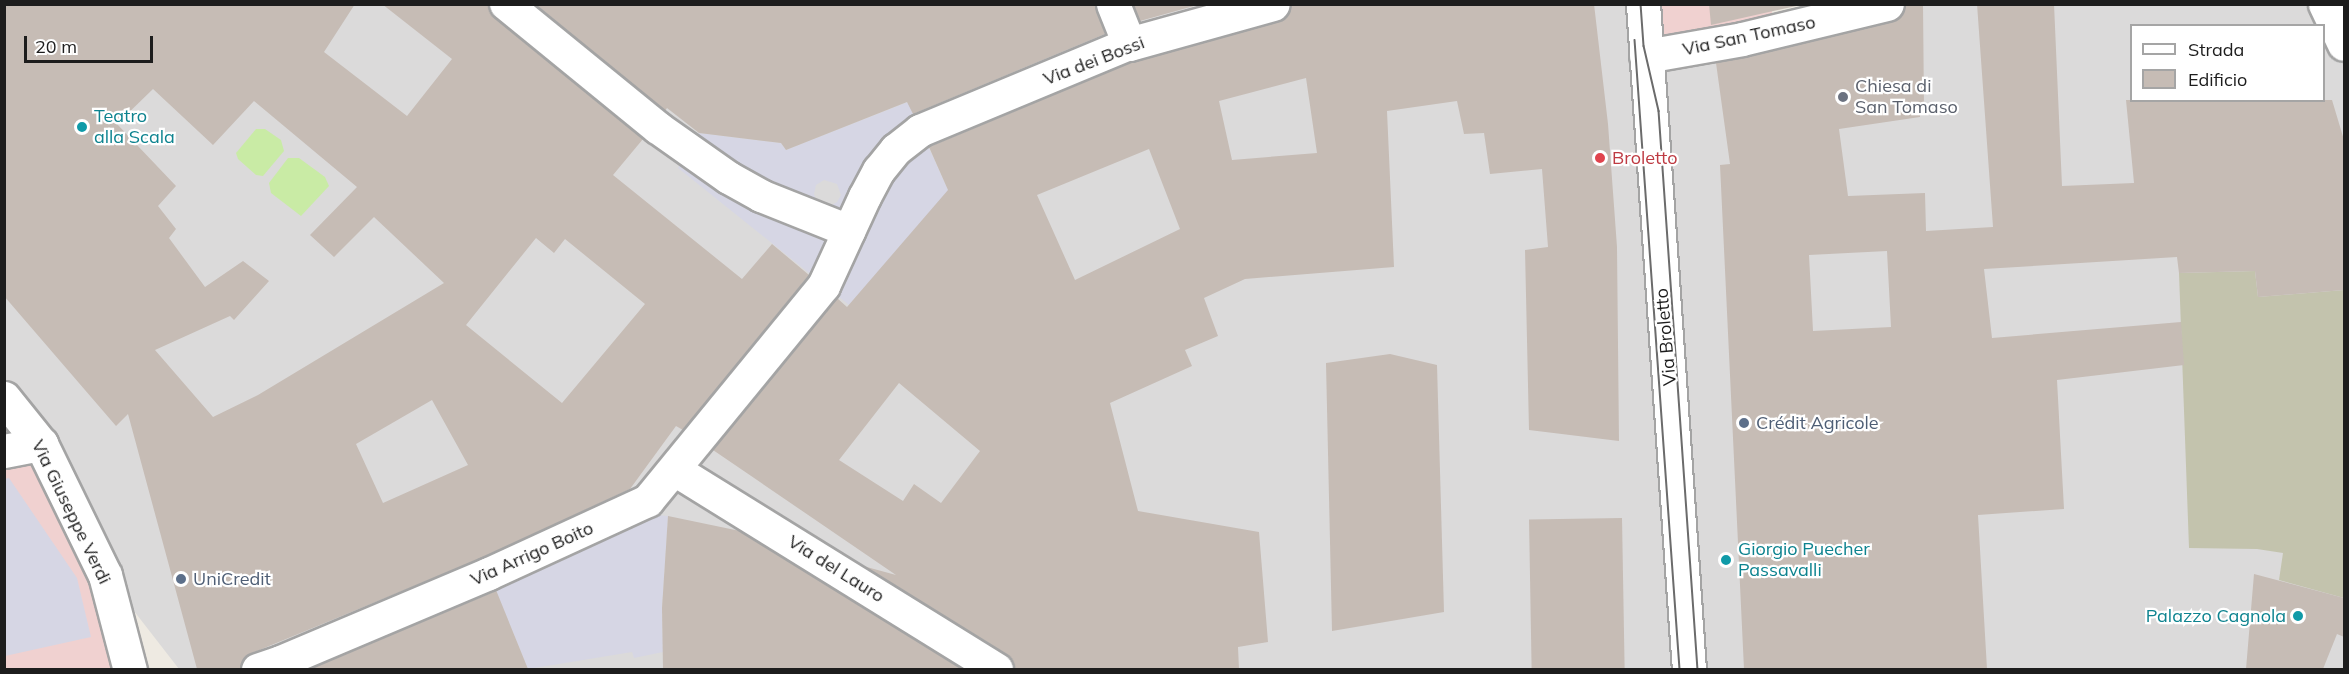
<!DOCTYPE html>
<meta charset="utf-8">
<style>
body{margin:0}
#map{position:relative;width:2349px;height:674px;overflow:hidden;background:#eeeae2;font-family:Mulish,sans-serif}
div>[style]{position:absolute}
.residential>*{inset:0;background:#dbdada}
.commercial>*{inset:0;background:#f0d1d0}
.construction>*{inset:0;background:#c3c3ad}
.grass>*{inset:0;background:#c9eba5}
.plaza>*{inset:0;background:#d6d6e4}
.building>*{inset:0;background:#c6bcb5;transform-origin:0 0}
.roads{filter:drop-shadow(2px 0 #a4a4a4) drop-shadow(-2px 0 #a4a4a4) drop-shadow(0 2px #a4a4a4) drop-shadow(0 -2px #a4a4a4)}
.pedestrian>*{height:32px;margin:-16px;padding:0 16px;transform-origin:16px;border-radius:16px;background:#fff}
.minor>*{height:33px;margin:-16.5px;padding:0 16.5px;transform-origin:16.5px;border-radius:16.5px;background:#fff}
.tram>*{height:1.5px;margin:-0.75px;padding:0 0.75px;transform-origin:0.75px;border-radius:0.75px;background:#6b6b6b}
.dots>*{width:16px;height:16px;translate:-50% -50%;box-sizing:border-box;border:3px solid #fff;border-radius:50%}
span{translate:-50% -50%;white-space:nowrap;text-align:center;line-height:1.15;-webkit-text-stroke:4.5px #fff;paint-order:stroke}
.street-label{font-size:18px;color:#1d1d1d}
.worship-label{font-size:18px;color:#5b616d}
.left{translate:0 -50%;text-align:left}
.culture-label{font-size:18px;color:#0d838f}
.right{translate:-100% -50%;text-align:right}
.health-label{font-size:18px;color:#be3a42}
.service-label{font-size:18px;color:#4e5e75}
.frame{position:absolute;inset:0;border:6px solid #1d1d1d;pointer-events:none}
.legend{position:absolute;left:2130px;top:24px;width:195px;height:78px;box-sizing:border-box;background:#fff;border:2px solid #a5a5a5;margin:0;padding:8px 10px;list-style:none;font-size:18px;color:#1d1d1d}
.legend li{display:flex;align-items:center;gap:12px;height:30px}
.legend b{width:30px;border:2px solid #a5a5a5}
.scale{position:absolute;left:24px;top:36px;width:129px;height:27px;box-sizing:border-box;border:3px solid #1d1d1d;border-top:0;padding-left:8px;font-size:18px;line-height:21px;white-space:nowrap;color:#1d1d1d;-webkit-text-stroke:4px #fff;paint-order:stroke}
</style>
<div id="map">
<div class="residential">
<i style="clip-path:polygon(5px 5px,1639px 5px,1683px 669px,179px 669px,106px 575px,5px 459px)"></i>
<i style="clip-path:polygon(evenodd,1890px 5px,2344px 5px,2344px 669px,1691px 669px,1647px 56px,1890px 5px,2132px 26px,2324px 26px,2324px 100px,2132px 100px,2132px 26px)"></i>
</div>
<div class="commercial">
<i style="clip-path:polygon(1644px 5px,1772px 5px,1772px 32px,1655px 53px)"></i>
<i style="clip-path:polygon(43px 452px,126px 669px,5px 670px,5px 459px)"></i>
</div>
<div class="construction">
<i style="clip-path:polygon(2255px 271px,2258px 297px,2344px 290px,2344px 598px,2279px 580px,2283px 553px,2257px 549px,2189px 548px,2179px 273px)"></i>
</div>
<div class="grass">
<i style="clip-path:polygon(256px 129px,265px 129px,281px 140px,284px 151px,263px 176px,256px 175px,238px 159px,236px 153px)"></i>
<i style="clip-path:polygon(288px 158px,299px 158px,325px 177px,329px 186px,301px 216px,271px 193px,269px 183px)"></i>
</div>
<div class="plaza">
<i style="clip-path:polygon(evenodd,908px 102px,949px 192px,849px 305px,678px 168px,699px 133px,781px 143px,786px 150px,908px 102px,824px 180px,837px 184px,841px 195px,837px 202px,829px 207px,817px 202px,814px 194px,816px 185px,824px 180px)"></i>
<i style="clip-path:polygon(9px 478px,77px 578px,91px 637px,5px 656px,4px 479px)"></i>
<i style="clip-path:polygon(648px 501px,656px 515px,668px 516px,662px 608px,663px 652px,634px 658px,632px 652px,528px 669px,489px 574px)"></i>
</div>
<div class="building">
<i style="clip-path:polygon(evenodd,4px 4px,355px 4px,324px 52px,407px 116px,452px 59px,382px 4px,489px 4px,495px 18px,643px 139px,613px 175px,742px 279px,772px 244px,809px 275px,683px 430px,676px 426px,630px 489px,482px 558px,252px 653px,244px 659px,240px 669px,197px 669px,128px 414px,116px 426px,4px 296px,4px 4px,153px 89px,213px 145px,254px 101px,357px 187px,310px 235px,334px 257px,374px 217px,444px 283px,258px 395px,213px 417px,155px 350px,230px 316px,234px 320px,269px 281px,243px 261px,205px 287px,169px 238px,176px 229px,158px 206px,176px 186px,117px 124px,153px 89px,4px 4px,536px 238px,554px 253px,565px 239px,645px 304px,562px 403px,466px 325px,536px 238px,4px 4px,432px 400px,468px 465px,383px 503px,356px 444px,432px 400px)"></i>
<i style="clip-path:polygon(535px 4px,1095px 4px,1105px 34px,913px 114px,907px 102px,786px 150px,781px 143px,699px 133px,667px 108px,665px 111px)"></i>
<i style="clip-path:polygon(1133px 4px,1201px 4px,1140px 21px)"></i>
<i style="clip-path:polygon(evenodd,1291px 4px,1594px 4px,1608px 124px,1617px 247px,1619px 441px,1529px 430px,1525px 250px,1548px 247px,1542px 169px,1490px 174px,1484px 133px,1464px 134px,1457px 101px,1387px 111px,1394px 267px,1245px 279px,1204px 298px,1218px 336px,1185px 350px,1192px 366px,1110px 403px,1138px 511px,1259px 532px,1268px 642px,1238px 647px,1239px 669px,1015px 669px,1013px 661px,1006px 655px,863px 566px,896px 575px,713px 450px,837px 298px,847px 307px,948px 190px,929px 147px,1132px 62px,1278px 22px,1287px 17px,1291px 4px,1306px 78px,1317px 153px,1232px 160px,1219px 101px,1306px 78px,1291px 4px,1149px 149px,1180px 229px,1075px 280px,1037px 195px,1149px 149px,1291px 4px,899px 383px,980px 451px,941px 503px,914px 484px,903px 501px,839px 460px,899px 383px)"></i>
<i style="clip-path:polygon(1709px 4px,1805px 4px,1711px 25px)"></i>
<i style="clip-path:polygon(evenodd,1905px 4px,1923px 4px,1924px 108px,1920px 108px,1920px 117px,1839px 129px,1848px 196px,1925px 193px,1926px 231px,1993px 227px,1977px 4px,2054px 4px,2062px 186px,2134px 183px,2126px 100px,2332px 100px,2344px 140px,2344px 290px,2258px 297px,2255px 271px,2179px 273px,2177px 257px,1984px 269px,1992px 338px,2181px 322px,2184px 365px,2057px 380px,2064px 509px,1978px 515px,1987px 669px,1744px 669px,1720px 165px,1730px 164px,1716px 63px,1891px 22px,1900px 17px,1905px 4px,1887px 251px,1891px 327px,1813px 331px,1809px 255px,1887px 251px)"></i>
<i style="clip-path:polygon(1390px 354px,1437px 365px,1444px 612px,1332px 631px,1326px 363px)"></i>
<i style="clip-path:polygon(668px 516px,740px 531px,962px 669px,663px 669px,662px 608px)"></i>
<i style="left:1622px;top:518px;width:151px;height:93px;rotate:89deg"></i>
<i style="clip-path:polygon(2254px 574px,2344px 598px,2344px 637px,2337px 634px,2323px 669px,2246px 669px)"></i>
<i style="clip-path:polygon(496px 590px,528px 669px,309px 669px,496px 591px)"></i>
</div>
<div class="roads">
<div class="pedestrian">
<i style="left:506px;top:4px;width:196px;rotate:39.2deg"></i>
<i style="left:658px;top:128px;width:87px;rotate:35.2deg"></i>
<i style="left:729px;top:178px;width:37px;rotate:29deg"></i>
<i style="left:761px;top:196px;width:95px;rotate:21.7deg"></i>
<i style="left:675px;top:470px;width:379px;rotate:31.8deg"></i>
<i style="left:258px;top:670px;width:24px;rotate:-19deg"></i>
<i style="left:281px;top:662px;width:226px;rotate:-22.9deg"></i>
<i style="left:489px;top:574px;width:175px;rotate:-24.7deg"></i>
<i style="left:648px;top:501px;width:278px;rotate:-50.7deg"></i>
<i style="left:824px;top:286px;width:98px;rotate:-65.3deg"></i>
<i style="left:865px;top:197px;width:30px;rotate:-62deg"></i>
<i style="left:879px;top:171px;width:27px;rotate:-51deg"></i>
<i style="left:896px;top:150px;width:31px;rotate:-38deg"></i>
<i style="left:920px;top:131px;width:226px;rotate:-22.6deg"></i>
</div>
<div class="minor">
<i style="left:1113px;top:4px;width:43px;rotate:68.2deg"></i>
<i style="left:1129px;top:44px;width:149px;rotate:-15.5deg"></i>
<i style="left:1643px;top:4px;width:668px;rotate:86.05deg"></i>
<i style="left:2325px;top:4px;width:44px;rotate:64.6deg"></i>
<i style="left:1646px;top:56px;width:97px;rotate:-10deg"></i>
<i style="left:1742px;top:39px;width:149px;rotate:-13.6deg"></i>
<i style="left:4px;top:398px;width:59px;rotate:51.2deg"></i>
<i style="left:41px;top:444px;width:146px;rotate:64deg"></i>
<i style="left:105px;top:575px;width:98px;rotate:75.3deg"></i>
<i style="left:4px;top:451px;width:38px;rotate:-11deg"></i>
</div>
</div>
<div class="tram">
<i style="left:1641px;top:4px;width:42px;rotate:85.9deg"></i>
<i style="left:1644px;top:46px;width:67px;rotate:77deg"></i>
<i style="left:1659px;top:111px;width:560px;rotate:86.01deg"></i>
<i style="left:1635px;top:40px;width:632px;rotate:85.91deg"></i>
</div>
<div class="dots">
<i style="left:1843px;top:97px;background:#6b7280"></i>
<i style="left:82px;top:127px;background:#0f9aa8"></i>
<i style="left:1600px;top:158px;background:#e0444e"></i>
<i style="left:1744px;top:423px;background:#5c6f8a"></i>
<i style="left:1726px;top:560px;background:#0f9aa8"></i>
<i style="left:181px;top:579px;background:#5c6f8a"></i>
<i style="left:2298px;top:616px;background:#0f9aa8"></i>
</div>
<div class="street-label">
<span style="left:1749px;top:36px;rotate:-12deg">Via San Tomaso</span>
<span style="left:1094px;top:61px;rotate:-21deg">Via dei Bossi</span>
<span style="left:1666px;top:337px;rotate:-95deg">Via Broletto</span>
<span style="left:71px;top:512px;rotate:64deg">Via Giuseppe Verdi</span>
<span style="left:532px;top:554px;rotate:-24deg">Via Arrigo Boito</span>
<span style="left:836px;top:569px;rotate:32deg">Via del Lauro</span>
</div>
<div class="worship-label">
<span class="left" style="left:1855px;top:97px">Chiesa di<br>San Tomaso</span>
</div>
<div class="culture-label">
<span class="left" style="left:94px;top:127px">Teatro<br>alla Scala</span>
<span class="left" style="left:1738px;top:560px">Giorgio Puecher<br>Passavalli</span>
<span class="right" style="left:2286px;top:616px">Palazzo Cagnola</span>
</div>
<div class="health-label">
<span class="left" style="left:1612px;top:158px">Broletto</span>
</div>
<div class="service-label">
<span class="left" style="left:1756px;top:423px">Crédit Agricole</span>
<span class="left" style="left:193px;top:579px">UniCredit</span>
</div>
<div class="frame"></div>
<ul class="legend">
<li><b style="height:8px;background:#fff"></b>Strada</li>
<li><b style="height:16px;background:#c6bcb5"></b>Edificio</li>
</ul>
<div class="scale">20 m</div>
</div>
